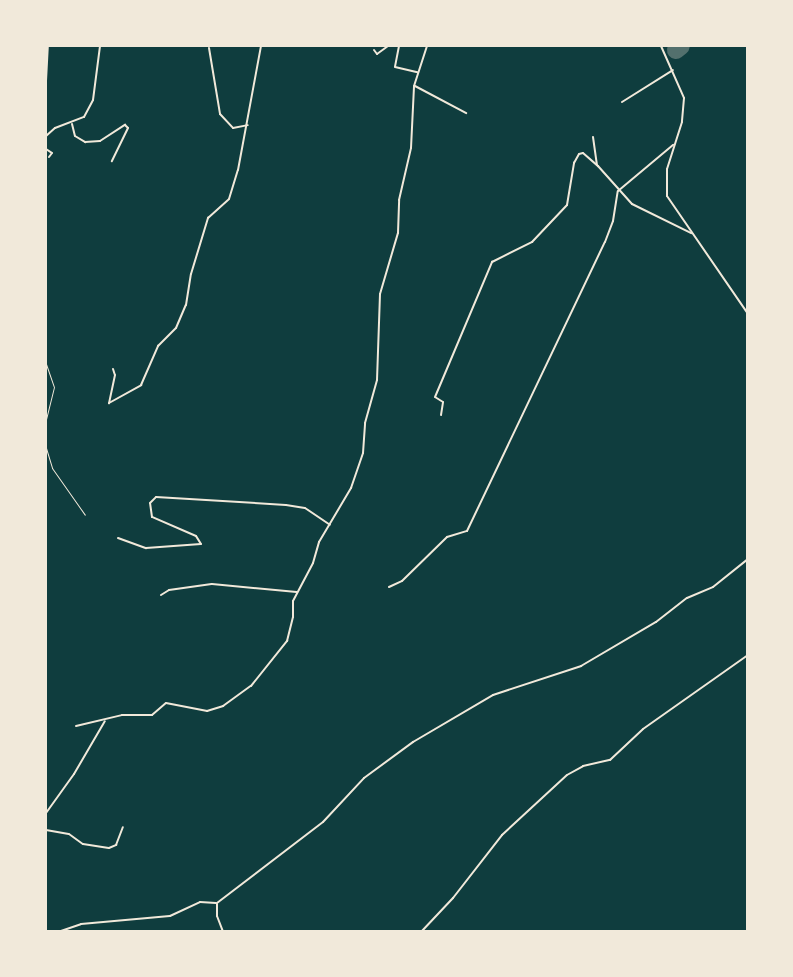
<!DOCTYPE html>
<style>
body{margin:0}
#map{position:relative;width:793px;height:977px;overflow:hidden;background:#0f3d3e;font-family:Quicksand,sans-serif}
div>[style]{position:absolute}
.runway>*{height:18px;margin:-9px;padding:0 9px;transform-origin:9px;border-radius:9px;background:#53706d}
.path>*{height:1px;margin:-0.5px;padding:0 0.5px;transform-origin:0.5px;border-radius:0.5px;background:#f1e9da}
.minor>*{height:2px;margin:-1px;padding:0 1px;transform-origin:1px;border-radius:1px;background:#f1e9da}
.tertiary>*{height:2px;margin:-1px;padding:0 1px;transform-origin:1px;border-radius:1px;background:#f1e9da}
span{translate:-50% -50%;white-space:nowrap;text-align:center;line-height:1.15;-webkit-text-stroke:7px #f1e9da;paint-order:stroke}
.frame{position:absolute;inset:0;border:47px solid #f1e9da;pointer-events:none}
</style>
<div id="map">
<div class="runway">
<i style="left:676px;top:50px;width:6px;rotate:-39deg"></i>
</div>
<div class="path">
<i style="left:46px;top:364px;width:24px;rotate:71deg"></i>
<i style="left:54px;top:387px;width:33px;rotate:104deg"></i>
<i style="left:46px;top:448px;width:21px;rotate:73deg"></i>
<i style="left:52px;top:468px;width:57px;rotate:54.9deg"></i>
</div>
<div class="minor">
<i style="left:399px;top:46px;width:21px;rotate:101deg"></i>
<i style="left:395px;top:67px;width:23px;rotate:13deg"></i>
<i style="left:209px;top:48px;width:67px;rotate:80.5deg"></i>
<i style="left:220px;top:114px;width:19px;rotate:47deg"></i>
<i style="left:233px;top:128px;width:15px;rotate:-11deg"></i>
<i style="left:374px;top:50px;width:5px;rotate:53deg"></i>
<i style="left:377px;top:54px;width:14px;rotate:-36deg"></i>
<i style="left:46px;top:81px;width:35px;rotate:-87deg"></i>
<i style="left:415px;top:86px;width:58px;rotate:27.9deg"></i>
<i style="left:622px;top:102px;width:60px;rotate:-32.1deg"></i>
<i style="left:72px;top:124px;width:12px;rotate:76deg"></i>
<i style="left:75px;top:136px;width:12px;rotate:31deg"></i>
<i style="left:85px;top:142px;width:15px;rotate:-4deg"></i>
<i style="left:100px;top:141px;width:30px;rotate:-33deg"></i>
<i style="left:125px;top:125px;width:4px;rotate:45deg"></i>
<i style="left:128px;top:128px;width:37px;rotate:116deg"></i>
<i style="left:46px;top:136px;width:12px;rotate:-42deg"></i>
<i style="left:55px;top:128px;width:31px;rotate:-21deg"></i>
<i style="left:84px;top:117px;width:19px;rotate:-62deg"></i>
<i style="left:93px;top:100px;width:54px;rotate:-82.6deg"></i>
<i style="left:593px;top:137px;width:28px;rotate:82deg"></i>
<i style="left:46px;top:149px;width:7px;rotate:34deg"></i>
<i style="left:52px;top:153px;width:5px;rotate:127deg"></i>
<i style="left:113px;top:369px;width:6px;rotate:72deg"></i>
<i style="left:115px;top:375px;width:29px;rotate:102deg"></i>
<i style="left:109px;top:403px;width:37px;rotate:-29deg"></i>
<i style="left:141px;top:385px;width:43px;rotate:-66.4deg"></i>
<i style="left:158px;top:346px;width:25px;rotate:-45deg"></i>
<i style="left:176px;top:328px;width:25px;rotate:-67deg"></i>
<i style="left:186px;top:305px;width:31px;rotate:-81deg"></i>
<i style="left:191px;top:274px;width:59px;rotate:-73.1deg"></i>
<i style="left:208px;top:218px;width:28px;rotate:-42deg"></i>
<i style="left:229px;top:199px;width:30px;rotate:-73deg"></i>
<i style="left:238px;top:170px;width:126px;rotate:-79.5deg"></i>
<i style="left:441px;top:415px;width:13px;rotate:-81deg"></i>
<i style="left:443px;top:402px;width:9px;rotate:-148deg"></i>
<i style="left:435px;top:397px;width:147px;rotate:-67.1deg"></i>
<i style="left:492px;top:262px;width:45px;rotate:-26.6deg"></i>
<i style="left:532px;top:242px;width:51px;rotate:-46.6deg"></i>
<i style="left:567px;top:205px;width:43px;rotate:-80.5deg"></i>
<i style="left:574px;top:163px;width:10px;rotate:-61deg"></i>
<i style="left:579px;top:154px;width:4px;rotate:-14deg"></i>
<i style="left:583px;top:153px;width:20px;rotate:41deg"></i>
<i style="left:598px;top:166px;width:51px;rotate:48.2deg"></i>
<i style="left:632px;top:204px;width:66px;rotate:26.2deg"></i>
<i style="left:118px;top:538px;width:30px;rotate:20deg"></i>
<i style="left:146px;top:548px;width:55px;rotate:-4.2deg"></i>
<i style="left:201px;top:544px;width:9px;rotate:-122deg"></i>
<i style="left:196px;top:536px;width:48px;rotate:-156.6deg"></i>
<i style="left:152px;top:517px;width:14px;rotate:-98deg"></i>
<i style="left:150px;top:503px;width:8px;rotate:-45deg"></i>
<i style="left:156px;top:497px;width:130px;rotate:3.5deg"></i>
<i style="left:286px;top:505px;width:19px;rotate:9deg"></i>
<i style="left:305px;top:508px;width:30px;rotate:34deg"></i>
<i style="left:389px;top:587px;width:14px;rotate:-25deg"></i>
<i style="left:402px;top:581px;width:63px;rotate:-44.4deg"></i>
<i style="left:447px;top:537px;width:21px;rotate:-17deg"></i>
<i style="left:467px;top:531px;width:320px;rotate:-64.5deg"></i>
<i style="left:605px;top:242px;width:22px;rotate:-69deg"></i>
<i style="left:613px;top:221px;width:30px;rotate:-81deg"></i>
<i style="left:618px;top:191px;width:72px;rotate:-39.9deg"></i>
<i style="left:161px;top:595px;width:9px;rotate:-32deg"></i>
<i style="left:169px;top:590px;width:43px;rotate:-7.9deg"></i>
<i style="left:212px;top:584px;width:85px;rotate:5.4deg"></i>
<i style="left:76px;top:726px;width:47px;rotate:-13.4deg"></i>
<i style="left:122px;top:715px;width:30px"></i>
<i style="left:152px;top:715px;width:18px;rotate:-41deg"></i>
<i style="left:166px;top:703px;width:42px;rotate:11deg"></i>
<i style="left:207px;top:711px;width:17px;rotate:-17deg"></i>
<i style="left:223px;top:706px;width:34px;rotate:-36deg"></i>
<i style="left:251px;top:686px;width:58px;rotate:-51.3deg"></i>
<i style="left:287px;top:641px;width:25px;rotate:-76deg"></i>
<i style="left:293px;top:617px;width:16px;rotate:-90deg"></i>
<i style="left:293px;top:601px;width:43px;rotate:-62.2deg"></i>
<i style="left:313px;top:563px;width:22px;rotate:-74deg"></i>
<i style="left:319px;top:542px;width:63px;rotate:-59.3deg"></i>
<i style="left:351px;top:488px;width:37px;rotate:-71deg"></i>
<i style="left:363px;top:453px;width:30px;rotate:-86deg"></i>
<i style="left:365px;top:423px;width:45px;rotate:-74.4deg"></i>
<i style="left:377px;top:380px;width:86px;rotate:-88deg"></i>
<i style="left:380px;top:294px;width:64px;rotate:-73.6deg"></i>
<i style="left:398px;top:233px;width:33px;rotate:-88deg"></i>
<i style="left:399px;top:200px;width:53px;rotate:-77deg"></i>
<i style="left:411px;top:148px;width:62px;rotate:-87.2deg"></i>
<i style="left:414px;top:86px;width:42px;rotate:-72deg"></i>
<i style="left:46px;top:813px;width:48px;rotate:-54.3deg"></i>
<i style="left:74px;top:774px;width:61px;rotate:-59.7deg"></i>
<i style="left:46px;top:830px;width:23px;rotate:10deg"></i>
<i style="left:69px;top:834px;width:17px;rotate:36deg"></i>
<i style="left:83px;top:844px;width:26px;rotate:9deg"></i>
<i style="left:109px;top:848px;width:8px;rotate:-23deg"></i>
<i style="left:116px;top:845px;width:19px;rotate:-69deg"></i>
<i style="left:217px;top:903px;width:133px;rotate:-37.4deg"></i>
<i style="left:323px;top:822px;width:60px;rotate:-47deg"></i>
<i style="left:364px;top:778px;width:61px;rotate:-36.3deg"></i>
<i style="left:413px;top:742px;width:93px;rotate:-30.4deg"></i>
<i style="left:493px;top:695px;width:93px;rotate:-18.2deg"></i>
<i style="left:581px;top:666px;width:87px;rotate:-30.4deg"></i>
<i style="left:656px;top:622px;width:39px;rotate:-38deg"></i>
<i style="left:687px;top:598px;width:28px;rotate:-23deg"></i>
<i style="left:713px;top:587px;width:45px;rotate:-38.7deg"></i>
<i style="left:217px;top:904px;width:12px;rotate:90deg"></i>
<i style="left:217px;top:916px;width:17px;rotate:69deg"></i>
<i style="left:58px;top:932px;width:24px;rotate:-19deg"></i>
<i style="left:81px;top:924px;width:89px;rotate:-5.1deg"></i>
<i style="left:170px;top:916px;width:33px;rotate:-25deg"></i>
<i style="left:200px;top:902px;width:16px;rotate:4deg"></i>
<i style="left:421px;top:932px;width:47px;rotate:-46.7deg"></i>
<i style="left:453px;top:898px;width:80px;rotate:-52.1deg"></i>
<i style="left:502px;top:835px;width:88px;rotate:-42.7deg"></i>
<i style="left:567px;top:775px;width:18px;rotate:-29deg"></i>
<i style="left:583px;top:766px;width:28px;rotate:-13deg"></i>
<i style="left:610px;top:760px;width:45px;rotate:-43.2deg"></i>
<i style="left:643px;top:729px;width:128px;rotate:-35.2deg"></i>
</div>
<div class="tertiary">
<i style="left:661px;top:46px;width:57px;rotate:66.1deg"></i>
<i style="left:684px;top:98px;width:24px;rotate:95deg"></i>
<i style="left:682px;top:122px;width:49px;rotate:107.7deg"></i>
<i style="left:667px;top:169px;width:27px;rotate:90deg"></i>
<i style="left:667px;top:196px;width:143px;rotate:55.5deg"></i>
</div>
<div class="frame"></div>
</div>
